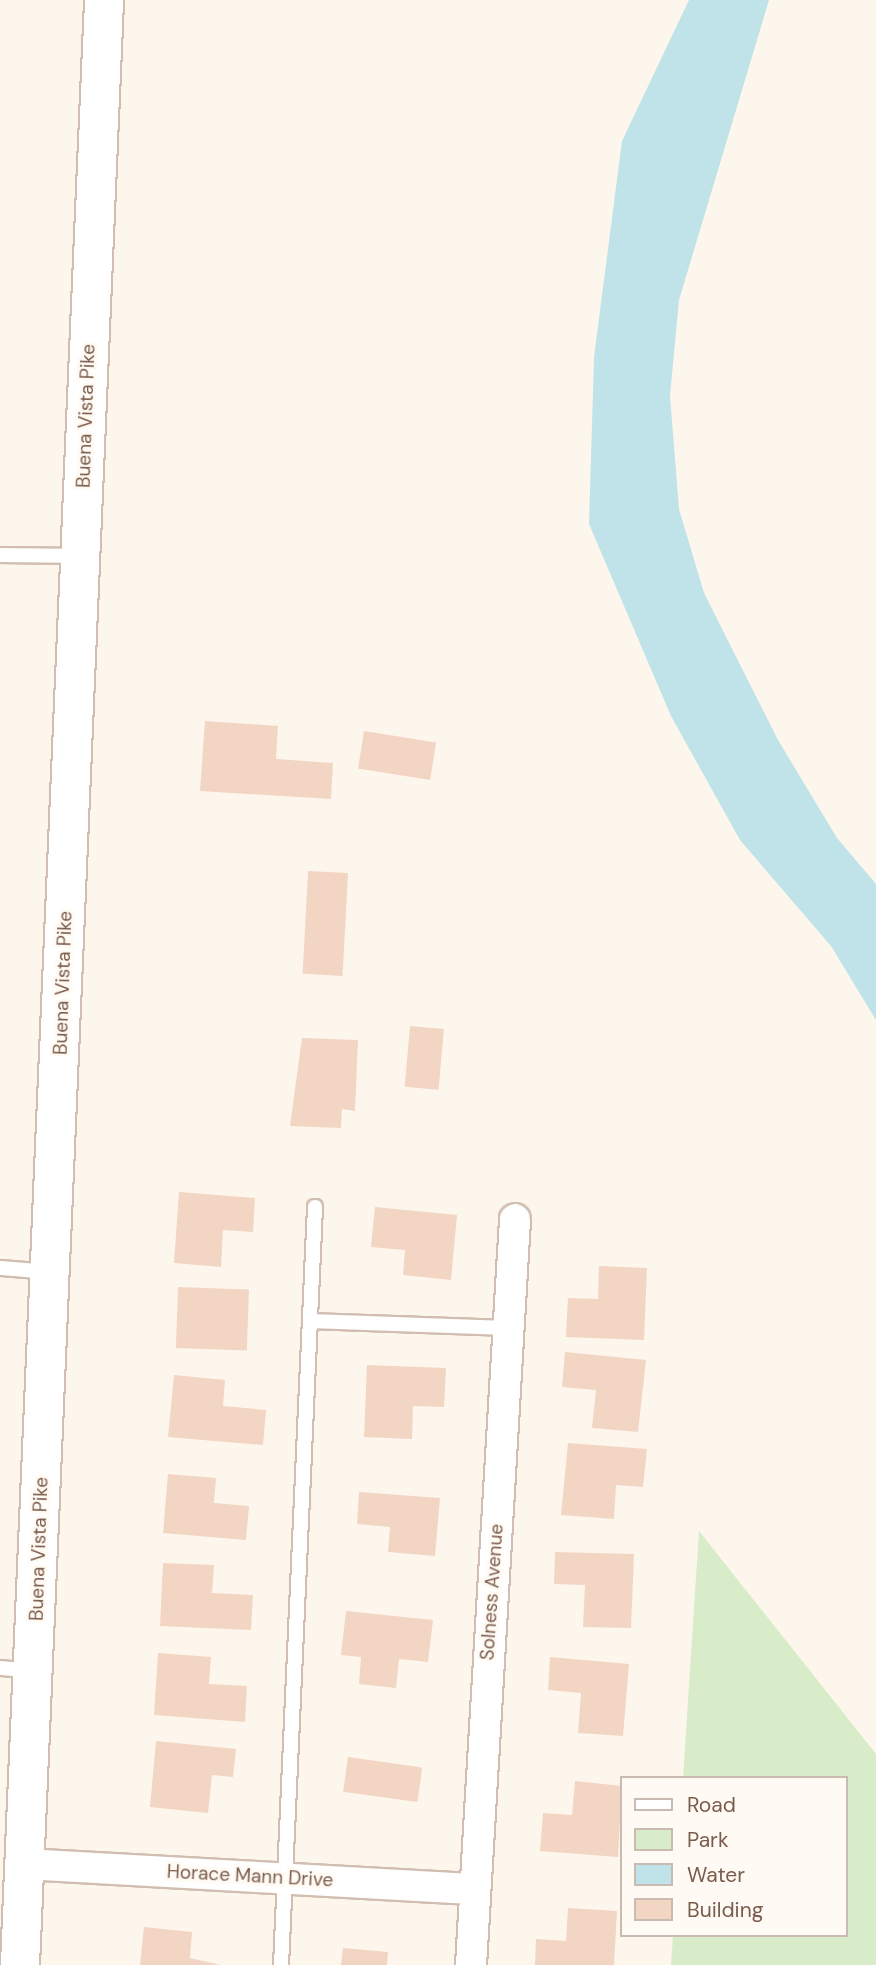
<!DOCTYPE html>
<style>
body{margin:0}
#map{position:relative;width:876px;height:1965px;overflow:hidden;background:#fdf6ec;font-family:"DM Sans",sans-serif}
div>[style]{position:absolute}
.green>*{inset:0;background:#d8ecc9}
.water>*{inset:0;background:#bfe3e8}
.building>*{inset:0;background:#f3d5c3;transform-origin:0 0}
.roads{filter:drop-shadow(2px 0 #d1beb0) drop-shadow(-2px 0 #d1beb0) drop-shadow(0 2px #d1beb0) drop-shadow(0 -2px #d1beb0)}
.service>*{height:14px;margin:-7px;padding:0 7px;transform-origin:7px;border-radius:7px;background:#fff}
.minor>*{height:30px;margin:-15px;padding:0 15px;transform-origin:15px;border-radius:15px;background:#fff}
.secondary>*{height:38px;margin:-19px;padding:0 19px;transform-origin:19px;border-radius:19px;background:#fff}
span{translate:-50% -50%;white-space:nowrap;text-align:center;line-height:1.15;-webkit-text-stroke:6px #fffaf3;paint-order:stroke}
.street-label{font-size:19px;color:#7a5c4d}
.legend{position:absolute;left:620px;top:1776px;width:228px;height:161px;box-sizing:border-box;background:#fffaf3;border:2px solid #cabbb1;margin:0;padding:9px 12px;list-style:none;font-size:21px;color:#7a5c4d}
.legend li{display:flex;align-items:center;gap:14px;height:35px}
.legend b{width:35px;border:2px solid #cabbb1}
</style>
<div id="map">
<div class="green">
<i style="clip-path:polygon(699px 1531px,876px 1754px,876px 1965px,671px 1965px,673px 1935px,846px 1935px,846px 1778px,683px 1778px)"></i>
</div>
<div class="water">
<i style="clip-path:polygon(689px 0,769px 0,679px 300px,670px 396px,679px 509px,704px 593px,778px 740px,837px 838px,876px 884px,876px 1020px,831px 946px,740px 840px,671px 716px,589px 524px,594px 357px,622px 141px)"></i>
</div>
<div class="building">
<i style="clip-path:polygon(205px 721px,278px 726px,276px 759px,333px 763px,331px 799px,200px 791px)"></i>
<i style="left:364px;top:731px;width:73px;height:38px;rotate:9deg"></i>
<i style="left:308px;top:871px;width:40px;height:103px;rotate:3deg"></i>
<i style="left:410px;top:1026px;width:34px;height:61px;rotate:5deg"></i>
<i style="clip-path:polygon(302px 1038px,358px 1040px,355px 1111px,342px 1109px,341px 1128px,290px 1126px)"></i>
<i style="clip-path:polygon(179px 1192px,255px 1198px,253px 1232px,223px 1230px,221px 1267px,174px 1263px)"></i>
<i style="clip-path:polygon(375px 1207px,457px 1215px,451px 1280px,403px 1275px,405px 1250px,371px 1247px)"></i>
<i style="clip-path:polygon(599px 1266px,647px 1268px,644px 1340px,566px 1337px,568px 1298px,598px 1299px)"></i>
<i style="left:178px;top:1287px;width:71px;height:61px;rotate:2deg"></i>
<i style="clip-path:polygon(565px 1352px,646px 1360px,638px 1432px,592px 1428px,596px 1390px,562px 1387px)"></i>
<i style="clip-path:polygon(367px 1365px,446px 1368px,444px 1407px,413px 1406px,412px 1439px,364px 1437px)"></i>
<i style="clip-path:polygon(174px 1375px,225px 1380px,223px 1406px,266px 1410px,263px 1445px,168px 1437px)"></i>
<i style="clip-path:polygon(568px 1443px,647px 1449px,643px 1487px,616px 1485px,614px 1519px,561px 1515px)"></i>
<i style="clip-path:polygon(168px 1474px,216px 1478px,214px 1503px,249px 1506px,246px 1540px,163px 1533px)"></i>
<i style="clip-path:polygon(359px 1492px,440px 1498px,435px 1556px,388px 1552px,390px 1527px,357px 1524px)"></i>
<i style="clip-path:polygon(555px 1552px,634px 1554px,631px 1628px,583px 1627px,585px 1585px,554px 1584px)"></i>
<i style="clip-path:polygon(163px 1563px,214px 1565px,212px 1593px,253px 1595px,251px 1630px,160px 1626px)"></i>
<i style="clip-path:polygon(346px 1611px,433px 1620px,428px 1662px,399px 1659px,396px 1688px,359px 1684px,361px 1657px,341px 1655px)"></i>
<i style="clip-path:polygon(158px 1653px,211px 1657px,209px 1684px,247px 1686px,245px 1722px,154px 1715px)"></i>
<i style="clip-path:polygon(550px 1657px,629px 1664px,623px 1736px,578px 1733px,581px 1693px,548px 1690px)"></i>
<i style="clip-path:polygon(156px 1741px,236px 1749px,233px 1777px,212px 1775px,208px 1813px,150px 1807px)"></i>
<i style="left:348px;top:1757px;width:75px;height:35px;rotate:8deg"></i>
<i style="clip-path:polygon(575px 1781px,622px 1786px,618px 1857px,540px 1851px,543px 1813px,572px 1815px)"></i>
<i style="clip-path:polygon(568px 1908px,617px 1911px,614px 1965px,535px 1965px,536px 1939px,566px 1941px)"></i>
<i style="clip-path:polygon(144px 1927px,192px 1932px,190px 1958px,221px 1965px,140px 1965px)"></i>
<i style="clip-path:polygon(343px 1948px,388px 1952px,387px 1965px,341px 1965px)"></i>
</div>
<div class="roads">
<div class="service">
<i style="left:0;top:555px;width:79px;rotate:0.7deg"></i>
<i style="left:0;top:1268px;width:49px;rotate:4.7deg"></i>
<i style="left:310px;top:1321px;width:198px;rotate:2deg"></i>
<i style="left:0;top:1668px;width:32px;rotate:5deg"></i>
<i style="left:281px;top:1965px;width:759px;rotate:-87.43deg"></i>
</div>
<div class="minor">
<i style="left:26px;top:1864px;width:449px;rotate:3.2deg"></i>
<i style="left:471px;top:1965px;width:747px;rotate:-86.62deg"></i>
</div>
<div class="secondary">
<i style="left:20px;top:1965px;width:1967px;rotate:-87.55deg"></i>
</div>
</div>
<div class="street-label">
<span style="left:86px;top:416px;rotate:-88deg">Buena Vista Pike</span>
<span style="left:63px;top:983px;rotate:-88deg">Buena Vista Pike</span>
<span style="left:39px;top:1549px;rotate:-88deg">Buena Vista Pike</span>
<span style="left:492px;top:1592px;rotate:-86deg">Solness Avenue</span>
<span style="left:250px;top:1876px;rotate:3deg">Horace Mann Drive</span>
</div>
<ul class="legend">
<li><b style="height:9px;background:#fff"></b>Road</li>
<li><b style="height:19px;background:#d8ecc9"></b>Park</li>
<li><b style="height:19px;background:#bfe3e8"></b>Water</li>
<li><b style="height:19px;background:#f3d5c3"></b>Building</li>
</ul>
</div>
